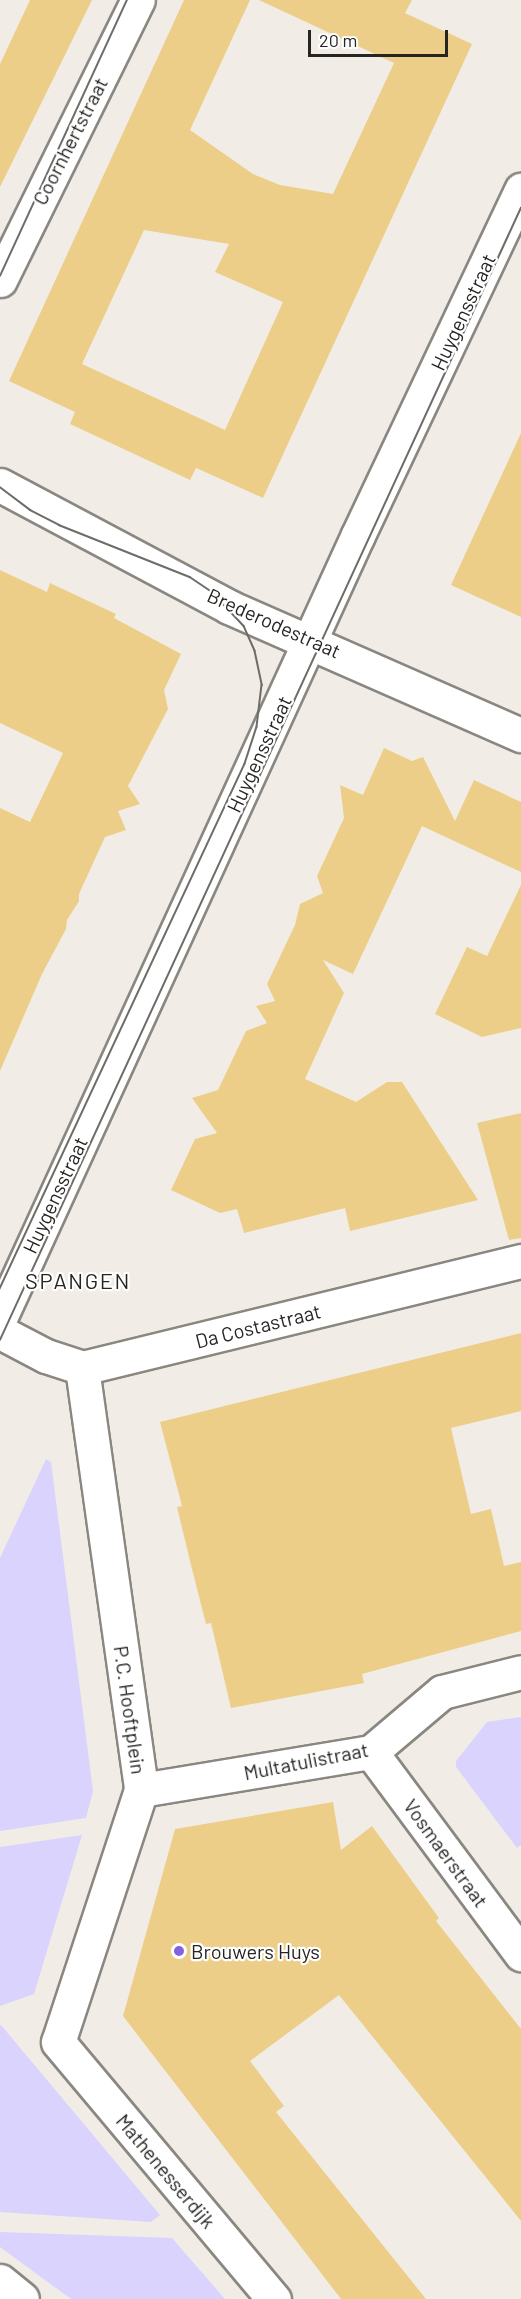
<!DOCTYPE html>
<style>
body{margin:0}
#map{position:relative;width:521px;height:2299px;overflow:hidden;background:#f1ede6;font-family:Barlow,sans-serif}
div>[style]{position:absolute}
.green>*{inset:0;background:#dad3fd}
.building>*{inset:0;background:#edce89}
.roads{filter:drop-shadow(2px 0 #8a8780) drop-shadow(-2px 0 #8a8780) drop-shadow(0 2px #8a8780) drop-shadow(0 -2px #8a8780)}
.minor>*{height:33px;margin:-16.5px;padding:0 16.5px;transform-origin:16.5px;border-radius:16.5px;background:#fff}
.tram>*{height:1.5px;margin:-0.75px;padding:0 0.75px;transform-origin:0.75px;border-radius:0.75px;background:#6e6c67}
.dots>*{width:16px;height:16px;translate:-50% -50%;box-sizing:border-box;border:3px solid #fff;border-radius:50%}
span{translate:-50% -50%;white-space:nowrap;text-align:center;line-height:1.15;-webkit-text-stroke:4.5px #fff;paint-order:stroke}
.street-label{font-size:20px;color:#262522}
.poi-label{font-size:20px;color:#262522}
.left{translate:0 -50%;text-align:left}
.quarter-label{font-size:22px;color:#262522;letter-spacing:1.5px}
.scale{position:absolute;left:308px;top:30px;width:140px;height:27px;box-sizing:border-box;border:3px solid #262522;border-top:0;padding-left:8px;font-size:18px;line-height:21px;white-space:nowrap;color:#262522;-webkit-text-stroke:4px #fff;paint-order:stroke}
</style>
<div id="map">
<div class="green">
<i style="clip-path:polygon(46px 1459px,51px 1462px,93px 1791px,86px 1818px,0 1831px,0 1558px)"></i>
<i style="clip-path:polygon(521px 1717px,521px 1845px,517px 1848px,456px 1767px,456px 1761px,487px 1722px)"></i>
<i style="clip-path:polygon(82px 1835px,34px 1994px,0 2006px,0 1847px)"></i>
<i style="clip-path:polygon(0 2026px,1px 2025px,160px 2215px,151px 2222px,0 2212px)"></i>
<i style="clip-path:polygon(0 2232px,172px 2238px,225px 2299px,71px 2299px,0 2247px)"></i>
</div>
<div class="building">
<i style="clip-path:polygon(30px 0,92px 0,0 187px,0 64px)"></i>
<i style="clip-path:polygon(evenodd,184px 0,250px 0,190px 130px,253px 174px,280px 185px,333px 194px,394px 63px,259px 0,412px 0,405px 13px,472px 44px,263px 498px,196px 468px,190px 480px,70px 424px,75px 412px,9px 381px,184px 0,144px 230px,229px 244px,215px 272px,283px 302px,225px 430px,82px 364px,144px 230px)"></i>
<i style="clip-path:polygon(521px 433px,521px 617px,451px 585px)"></i>
<i style="clip-path:polygon(0 570px,47px 592px,50px 583px,116px 614px,114px 618px,181px 654px,164px 690px,168px 709px,128px 786px,140px 804px,118px 811px,126px 830px,105px 837px,79px 894px,79px 901px,67px 920px,66px 929px,42px 974px,0 1071px,0 808px,30px 822px,63px 753px,0 723px)"></i>
<i style="clip-path:polygon(384px 748px,412px 761px,423px 757px,455px 821px,474px 780px,521px 802px,521px 872px,422px 826px,353px 974px,323px 960px,344px 993px,305px 1079px,356px 1102px,387px 1082px,402px 1082px,478px 1200px,350px 1231px,345px 1208px,244px 1233px,237px 1209px,220px 1213px,171px 1190px,195px 1139px,217px 1133px,192px 1098px,218px 1090px,246px 1031px,267px 1023px,256px 1006px,275px 1001px,267px 984px,295px 925px,300px 904px,323px 893px,317px 876px,344px 818px,340px 785px,363px 795px)"></i>
<i style="clip-path:polygon(521px 885px,521px 1028px,482px 1037px,435px 1014px,467px 947px,487px 956px)"></i>
<i style="clip-path:polygon(521px 1113px,521px 1238px,509px 1240px,477px 1123px)"></i>
<i style="clip-path:polygon(521px 1333px,521px 1411px,451px 1428px,471px 1514px,491px 1509px,504px 1566px,521px 1562px,521px 1631px,362px 1674px,364px 1683px,231px 1708px,211px 1623px,206px 1624px,191px 1565px,177px 1507px,182px 1506px,160px 1422px)"></i>
<i style="clip-path:polygon(333px 1802px,341px 1850px,372px 1826px,439px 1918px,436px 1921px,521px 2029px,521px 2221px,339px 1995px,250px 2061px,284px 2106px,276px 2112px,426px 2299px,341px 2299px,123px 2016px,175px 1829px)"></i>
</div>
<div class="roads">
<div class="minor">
<i style="left:0;top:280px;width:312px;rotate:-63.8deg"></i>
<i style="left:0;top:485px;width:259px;rotate:28deg"></i>
<i style="left:229px;top:607px;width:319px;rotate:23.7deg"></i>
<i style="left:0;top:1318px;width:861px;rotate:-65.43deg"></i>
<i style="left:358px;top:535px;width:382px;rotate:-64.7deg"></i>
<i style="left:0;top:1332px;width:52px;rotate:27.6deg"></i>
<i style="left:46px;top:1356px;width:38px;rotate:18deg"></i>
<i style="left:82px;top:1368px;width:452px;rotate:-13.7deg"></i>
<i style="left:82px;top:1368px;width:426px;rotate:82deg"></i>
<i style="left:141px;top:1790px;width:265px;rotate:108.2deg"></i>
<i style="left:58px;top:2042px;width:336px;rotate:50deg"></i>
<i style="left:371px;top:1752px;width:252px;rotate:53.4deg"></i>
<i style="left:141px;top:1790px;width:233px;rotate:-9.4deg"></i>
<i style="left:371px;top:1752px;width:93px;rotate:-40.2deg"></i>
<i style="left:442px;top:1692px;width:81px;rotate:-14.2deg"></i>
<i style="left:0;top:2281px;width:28px;rotate:39deg"></i>
</div>
</div>
<div class="tram">
<i style="left:0;top:276px;width:304px;rotate:-65.3deg"></i>
<i style="left:0;top:487px;width:38px;rotate:37deg"></i>
<i style="left:30px;top:510px;width:33px;rotate:27deg"></i>
<i style="left:59px;top:525px;width:141px;rotate:21.7deg"></i>
<i style="left:190px;top:577px;width:25px;rotate:34deg"></i>
<i style="left:211px;top:591px;width:48px;rotate:46.7deg"></i>
<i style="left:244px;top:626px;width:27px;rotate:66deg"></i>
<i style="left:255px;top:651px;width:35px;rotate:78deg"></i>
<i style="left:262px;top:685px;width:42px;rotate:96.8deg"></i>
<i style="left:257px;top:727px;width:39px;rotate:108deg"></i>
<i style="left:245px;top:764px;width:579px;rotate:115.02deg"></i>
<i style="left:0;top:1340px;width:1246px;rotate:-65.29deg"></i>
</div>
<div class="dots">
<i style="left:179px;top:1951px;background:#8362dd"></i>
</div>
<div class="street-label">
<span style="left:70px;top:141px;rotate:-63deg">Coornhertstraat</span>
<span style="left:463px;top:312px;rotate:-65deg">Huygensstraat</span>
<span style="left:274px;top:623px;rotate:24deg">Brederodestraat</span>
<span style="left:259px;top:754px;rotate:-65deg">Huygensstraat</span>
<span style="left:55px;top:1195px;rotate:-65deg">Huygensstraat</span>
<span style="left:258px;top:1326px;rotate:-14deg">Da Costastraat</span>
<span style="left:130px;top:1710px;rotate:82deg">P.C. Hooftplein</span>
<span style="left:306px;top:1761px;rotate:-11deg">Multatulistraat</span>
<span style="left:446px;top:1853px;rotate:54deg">Vosmaerstraat</span>
<span style="left:166px;top:2171px;rotate:50deg">Mathenesserdijk</span>
</div>
<div class="poi-label">
<span class="left" style="left:191px;top:1951px">Brouwers Huys</span>
</div>
<div class="quarter-label">
<span style="left:78px;top:1281px">SPANGEN</span>
</div>
<div class="scale">20 m</div>
</div>
